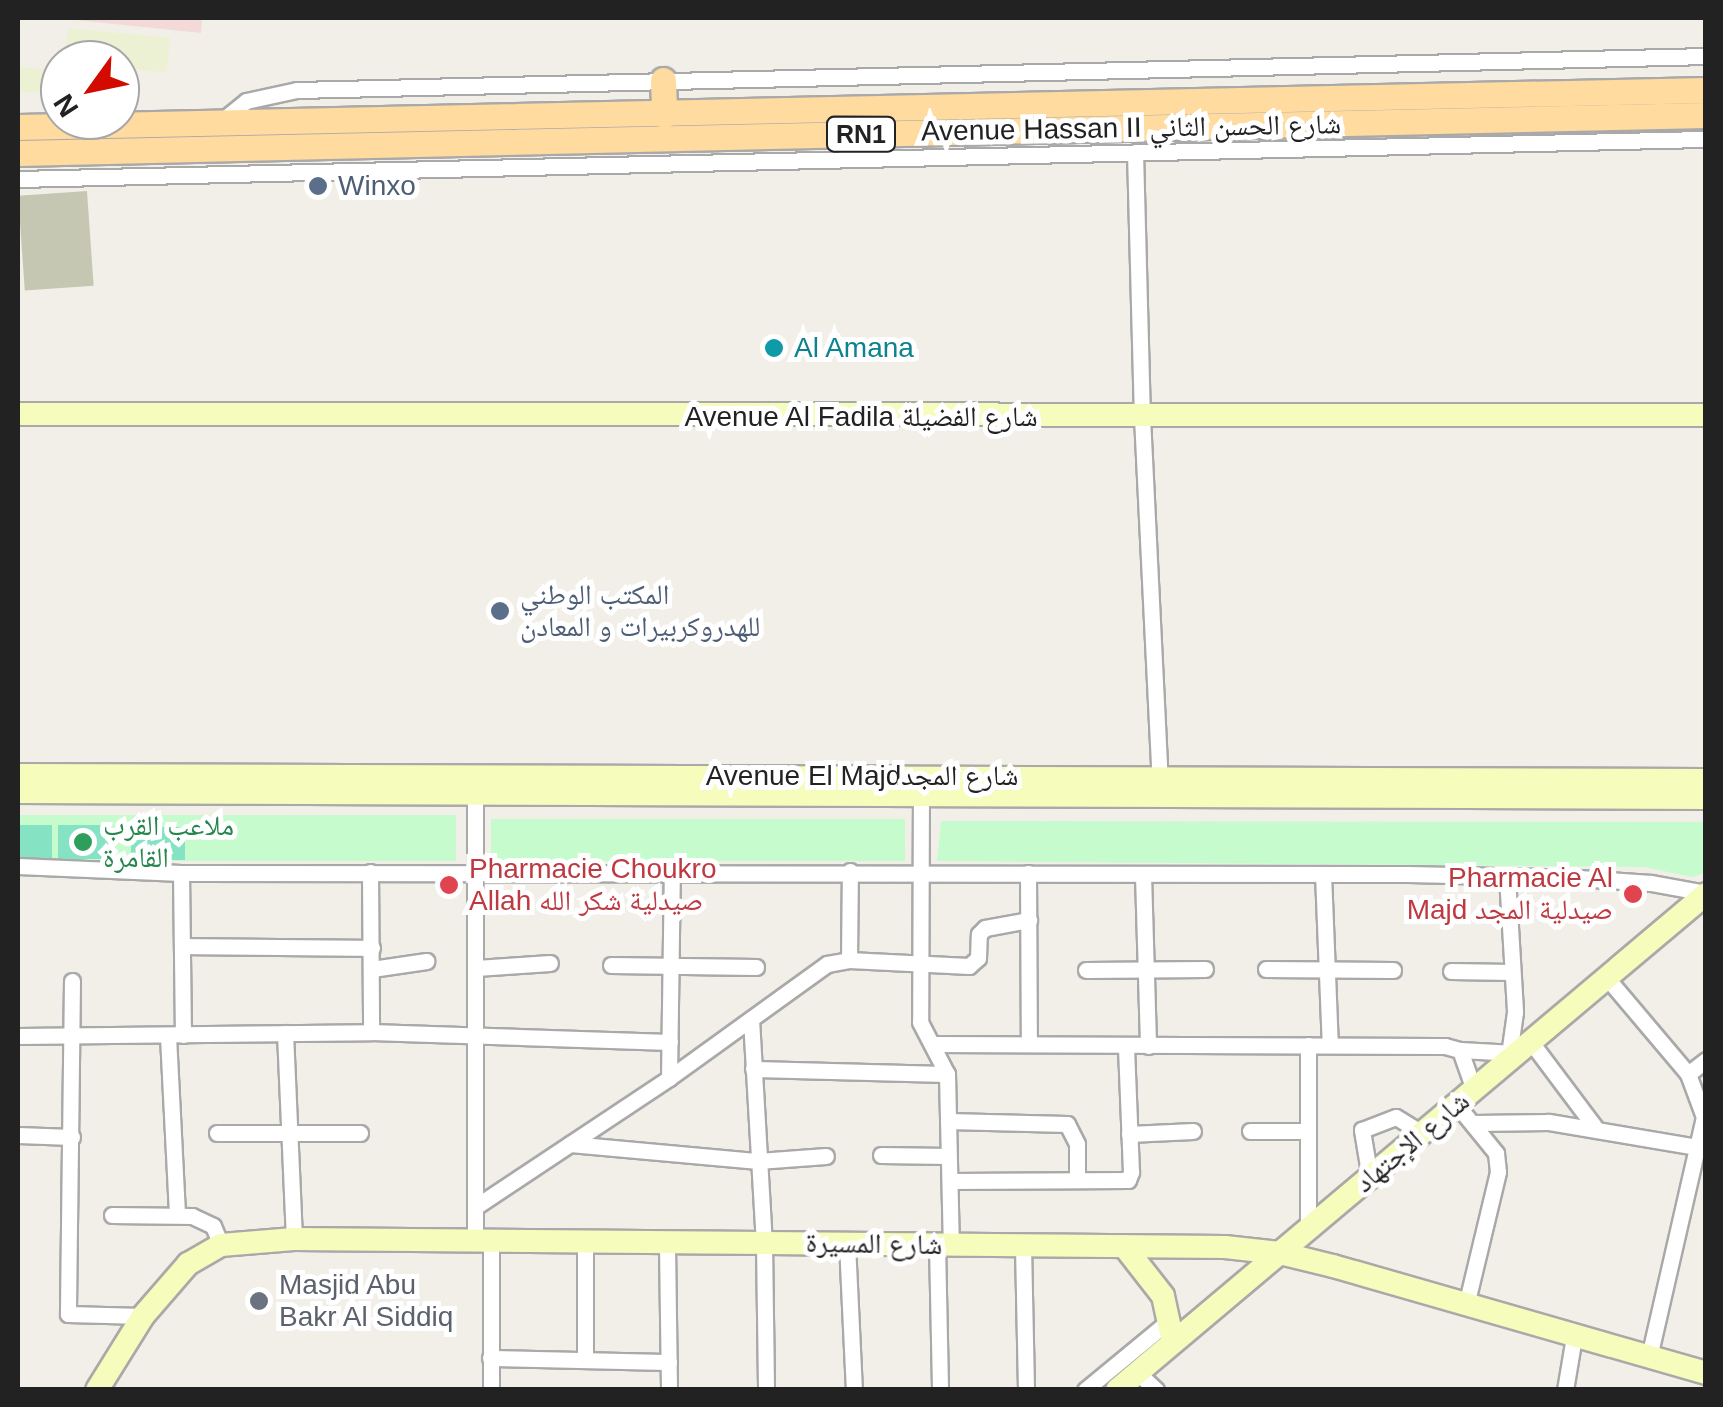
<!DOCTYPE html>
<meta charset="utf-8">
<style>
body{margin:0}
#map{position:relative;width:1723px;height:1407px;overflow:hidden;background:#f2efe8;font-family:Arial,"Noto Naskh Arabic",sans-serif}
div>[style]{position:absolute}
.commercial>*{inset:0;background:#f3dad8}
.construction>*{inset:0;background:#c6c7b3;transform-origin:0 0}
.farmland>*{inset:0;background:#edf1d4;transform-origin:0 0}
.park>*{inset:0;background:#c6fccd;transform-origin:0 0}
.pitch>*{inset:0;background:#85e3c3;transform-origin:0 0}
.roads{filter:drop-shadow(2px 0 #a9a9a9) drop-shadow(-2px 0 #a9a9a9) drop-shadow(0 2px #a9a9a9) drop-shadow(0 -2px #a9a9a9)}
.street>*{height:15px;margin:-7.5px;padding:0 7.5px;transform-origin:7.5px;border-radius:7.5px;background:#fff}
.secondary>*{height:22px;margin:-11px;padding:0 11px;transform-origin:11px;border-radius:11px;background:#f6fcbc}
.primary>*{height:25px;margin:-12.5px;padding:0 12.5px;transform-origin:12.5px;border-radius:12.5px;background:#ffdba0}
.dots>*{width:28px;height:28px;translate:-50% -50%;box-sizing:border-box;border:5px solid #fff;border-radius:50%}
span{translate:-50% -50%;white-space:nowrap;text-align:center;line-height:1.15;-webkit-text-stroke:10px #fff;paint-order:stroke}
.shield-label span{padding:2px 8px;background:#fff;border:2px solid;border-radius:8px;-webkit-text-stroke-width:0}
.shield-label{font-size:25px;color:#222;font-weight:700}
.street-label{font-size:28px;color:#222}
.service-label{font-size:28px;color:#4e5e75}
.left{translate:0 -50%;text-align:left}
.culture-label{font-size:28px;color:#0d838f}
.leisure-label{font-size:28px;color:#27864d}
.health-label{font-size:28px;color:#be3a42}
.right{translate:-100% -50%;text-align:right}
.worship-label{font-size:28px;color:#5b616d}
.frame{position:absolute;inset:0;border:20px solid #222;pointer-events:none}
.north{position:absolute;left:40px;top:40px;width:100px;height:100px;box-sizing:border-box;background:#fff;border:2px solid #a7a7a7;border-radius:50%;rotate:237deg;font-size:28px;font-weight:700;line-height:40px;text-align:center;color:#222}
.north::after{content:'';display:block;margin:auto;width:35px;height:45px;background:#d30a00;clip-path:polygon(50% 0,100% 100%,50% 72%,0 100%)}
</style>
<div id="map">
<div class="commercial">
<i style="clip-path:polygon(56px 18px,202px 18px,201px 33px)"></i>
</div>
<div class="construction">
<i style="left:87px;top:191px;width:95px;height:69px;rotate:86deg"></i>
</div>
<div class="farmland">
<i style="clip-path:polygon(68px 28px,170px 38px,167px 73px,120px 68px,120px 60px,65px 60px)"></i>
<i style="left:18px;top:67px;width:42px;height:24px;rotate:5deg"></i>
</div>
<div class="park">
<i style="left:18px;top:815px;width:438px;height:46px"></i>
<i style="left:491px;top:819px;width:414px;height:42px"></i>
<i style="clip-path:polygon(941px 821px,1705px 822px,1705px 873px,1692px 877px,1644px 867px,937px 861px)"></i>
</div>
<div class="pitch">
<i style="left:18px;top:825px;width:34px;height:34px"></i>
<i style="left:58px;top:825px;width:50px;height:34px"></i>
<i style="left:131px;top:827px;width:54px;height:33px"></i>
</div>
<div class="roads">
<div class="street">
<i style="left:219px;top:123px;width:35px;rotate:-39deg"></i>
<i style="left:246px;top:101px;width:52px;rotate:-12.2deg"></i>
<i style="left:297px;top:90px;width:1409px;rotate:-1.38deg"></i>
<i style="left:1135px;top:152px;width:265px;rotate:88.5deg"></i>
<i style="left:1142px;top:417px;width:368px;rotate:87.2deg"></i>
<i style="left:18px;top:179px;width:1688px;rotate:-1.36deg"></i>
<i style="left:921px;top:787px;width:235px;rotate:90.2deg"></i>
<i style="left:920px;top:1022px;width:59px;rotate:62.6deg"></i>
<i style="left:947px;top:1074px;width:171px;rotate:88.7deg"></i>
<i style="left:475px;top:788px;width:451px;rotate:90deg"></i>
<i style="left:18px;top:866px;width:163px;rotate:2.5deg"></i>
<i style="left:181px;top:873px;width:1227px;rotate:0.05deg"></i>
<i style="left:1408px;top:874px;width:171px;rotate:1.3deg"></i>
<i style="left:1579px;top:878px;width:72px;rotate:4deg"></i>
<i style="left:1651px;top:883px;width:56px;rotate:10.3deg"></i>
<i style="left:370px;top:872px;width:160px;rotate:89.6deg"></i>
<i style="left:181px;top:873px;width:162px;rotate:89.3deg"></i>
<i style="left:1028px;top:873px;width:171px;rotate:89.7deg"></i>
<i style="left:1323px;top:874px;width:171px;rotate:87.7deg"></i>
<i style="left:1143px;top:875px;width:171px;rotate:88.3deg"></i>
<i style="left:1507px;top:876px;width:136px;rotate:86.6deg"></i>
<i style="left:1515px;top:1012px;width:37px;rotate:98deg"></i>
<i style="left:184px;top:946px;width:188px;rotate:0.6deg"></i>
<i style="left:849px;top:960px;width:89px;rotate:-89.4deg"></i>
<i style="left:611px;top:965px;width:145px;rotate:0.8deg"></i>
<i style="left:476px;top:968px;width:74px;rotate:-3.9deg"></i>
<i style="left:372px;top:969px;width:55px;rotate:-8.4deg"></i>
<i style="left:1266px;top:969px;width:127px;rotate:0.5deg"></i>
<i style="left:1086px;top:970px;width:119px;rotate:-0.5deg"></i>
<i style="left:1451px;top:971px;width:61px;rotate:0.9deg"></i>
<i style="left:1607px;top:978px;width:126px;rotate:49.8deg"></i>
<i style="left:1688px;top:1074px;width:46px;rotate:69.6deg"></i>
<i style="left:1704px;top:1117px;width:247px;rotate:102.9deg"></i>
<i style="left:72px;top:981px;width:333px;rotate:90.7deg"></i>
<i style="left:68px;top:1314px;width:75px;rotate:1.5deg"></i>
<i style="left:751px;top:1019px;width:224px;rotate:86.7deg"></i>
<i style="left:764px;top:1243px;width:147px;rotate:89.2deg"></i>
<i style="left:285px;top:1033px;width:206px;rotate:87.5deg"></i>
<i style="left:18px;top:1036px;width:353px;rotate:-0.6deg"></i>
<i style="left:371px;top:1032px;width:299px;rotate:1.9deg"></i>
<i style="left:168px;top:1036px;width:179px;rotate:87.1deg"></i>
<i style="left:1531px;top:1042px;width:110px;rotate:53.1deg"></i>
<i style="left:933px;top:1044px;width:512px;rotate:0.22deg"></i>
<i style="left:1445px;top:1046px;width:16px;rotate:15deg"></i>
<i style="left:1460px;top:1050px;width:42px;rotate:70.7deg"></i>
<i style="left:1308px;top:1045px;width:184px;rotate:90deg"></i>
<i style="left:1460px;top:1050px;width:55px;rotate:3.1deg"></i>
<i style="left:753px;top:1069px;width:194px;rotate:1.5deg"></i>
<i style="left:1688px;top:1074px;width:23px;rotate:-38deg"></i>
<i style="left:669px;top:1078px;width:205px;rotate:-89.2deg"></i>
<i style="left:1457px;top:1105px;width:62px;rotate:50.9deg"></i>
<i style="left:1496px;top:1153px;width:19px;rotate:84deg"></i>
<i style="left:1498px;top:1172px;width:137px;rotate:103.5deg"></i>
<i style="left:948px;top:1121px;width:119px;rotate:1.4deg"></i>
<i style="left:1067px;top:1124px;width:22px;rotate:63deg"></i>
<i style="left:1077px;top:1144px;width:33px;rotate:90deg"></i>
<i style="left:1474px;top:1123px;width:75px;rotate:-0.8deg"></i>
<i style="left:1549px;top:1122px;width:150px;rotate:9.6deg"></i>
<i style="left:1250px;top:1131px;width:57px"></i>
<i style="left:217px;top:1133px;width:143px"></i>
<i style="left:1129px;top:1134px;width:64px;rotate:-2.7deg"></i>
<i style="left:18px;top:1135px;width:54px;rotate:2.1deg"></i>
<i style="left:570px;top:1144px;width:189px;rotate:5.2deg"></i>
<i style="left:758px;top:1161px;width:68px;rotate:-4.2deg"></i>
<i style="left:881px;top:1155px;width:67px;rotate:0.9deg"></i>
<i style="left:1370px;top:1178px;width:49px;rotate:-99.5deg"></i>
<i style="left:1362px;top:1130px;width:36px;rotate:-21deg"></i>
<i style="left:1396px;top:1117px;width:32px;rotate:32deg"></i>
<i style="left:950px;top:1181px;width:178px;rotate:-0.3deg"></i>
<i style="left:1128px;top:1180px;width:9px;rotate:-69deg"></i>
<i style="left:1131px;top:1172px;width:127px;rotate:-92.3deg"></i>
<i style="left:478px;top:1205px;width:229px;rotate:-33.6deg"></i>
<i style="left:669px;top:1078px;width:195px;rotate:-35.8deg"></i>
<i style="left:827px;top:964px;width:22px;rotate:-10deg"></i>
<i style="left:849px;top:960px;width:120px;rotate:2.9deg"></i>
<i style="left:969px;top:966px;width:12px;rotate:-42deg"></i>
<i style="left:978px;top:958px;width:24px;rotate:-88deg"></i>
<i style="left:979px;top:934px;width:8px;rotate:-45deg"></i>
<i style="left:985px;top:928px;width:45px;rotate:-10.3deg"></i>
<i style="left:112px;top:1215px;width:80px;rotate:0.7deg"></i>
<i style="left:192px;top:1216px;width:23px;rotate:25deg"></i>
<i style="left:213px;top:1226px;width:21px;rotate:67deg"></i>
<i style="left:847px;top:1243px;width:147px;rotate:87.3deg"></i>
<i style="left:937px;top:1244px;width:146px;rotate:88.8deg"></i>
<i style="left:667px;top:1245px;width:145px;rotate:89.2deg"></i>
<i style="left:1023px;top:1246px;width:144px;rotate:88.8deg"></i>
<i style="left:490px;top:1358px;width:179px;rotate:1.3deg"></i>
<i style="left:585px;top:1360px;width:116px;rotate:-90deg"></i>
<i style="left:1138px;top:1373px;width:25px;rotate:43deg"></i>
<i style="left:491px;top:1390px;width:151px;rotate:-90deg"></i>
<i style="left:1085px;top:1390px;width:110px;rotate:-39.5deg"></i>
<i style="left:1565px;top:1390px;width:54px;rotate:-80.4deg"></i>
</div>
<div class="secondary">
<i style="left:18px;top:414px;width:1688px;rotate:0.03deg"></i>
<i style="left:18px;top:775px;width:1688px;rotate:0.17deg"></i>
<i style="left:18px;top:792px;width:1688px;rotate:0.2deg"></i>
<i style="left:1124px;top:1246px;width:63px;rotate:52deg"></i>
<i style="left:1163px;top:1296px;width:47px;rotate:77.7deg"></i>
<i style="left:97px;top:1390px;width:87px;rotate:-58.1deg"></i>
<i style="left:143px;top:1316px;width:69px;rotate:-49.1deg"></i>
<i style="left:188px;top:1264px;width:38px;rotate:-30deg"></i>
<i style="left:221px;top:1245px;width:73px;rotate:-4.7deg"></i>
<i style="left:294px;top:1239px;width:931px;rotate:0.49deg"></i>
<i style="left:1225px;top:1247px;width:55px;rotate:6.2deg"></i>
<i style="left:1280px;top:1253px;width:55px;rotate:13.8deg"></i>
<i style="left:1333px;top:1266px;width:388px;rotate:16deg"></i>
<i style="left:1117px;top:1390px;width:770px;rotate:-40.1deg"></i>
</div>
<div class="primary">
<i style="left:663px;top:80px;width:35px;rotate:88deg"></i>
<i style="left:18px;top:127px;width:1688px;rotate:-1.26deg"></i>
<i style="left:18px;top:153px;width:1688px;rotate:-1.29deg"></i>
</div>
</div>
<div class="dots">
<i style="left:318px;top:186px;background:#5c6f8a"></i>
<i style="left:774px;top:348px;background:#0f9aa8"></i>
<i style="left:500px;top:611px;background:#5c6f8a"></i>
<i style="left:83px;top:842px;background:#2e9e5b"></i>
<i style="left:449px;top:885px;background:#e0444e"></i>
<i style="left:1633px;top:894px;background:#e0444e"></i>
<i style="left:259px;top:1301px;background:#6b7280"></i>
</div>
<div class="shield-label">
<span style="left:861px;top:134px">RN1</span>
</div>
<div class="street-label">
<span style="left:1131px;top:128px;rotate:-1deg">Avenue Hassan II شارع الحسن الثاني</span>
<span style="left:861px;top:417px">Avenue Al Fadila شارع الفضيلة</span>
<span style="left:862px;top:776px">Avenue El Majdشارع المجد</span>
<span style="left:1412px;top:1142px;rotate:-40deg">شارع الإجتهاد</span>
<span style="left:874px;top:1244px;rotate:1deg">شارع المسيرة</span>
</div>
<div class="service-label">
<span class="left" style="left:338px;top:186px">Winxo</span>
<span class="left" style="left:520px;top:611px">المكتب الوطني<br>للهدروكربيرات و المعادن</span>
</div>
<div class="culture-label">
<span class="left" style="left:794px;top:348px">Al Amana</span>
</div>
<div class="leisure-label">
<span class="left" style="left:103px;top:842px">ملاعب القرب<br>القامرة</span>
</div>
<div class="health-label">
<span class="left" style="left:469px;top:885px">Pharmacie Choukro<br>Allah صيدلية شكر الله</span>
<span class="right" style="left:1613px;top:894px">Pharmacie Al<br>Majd صيدلية المجد</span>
</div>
<div class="worship-label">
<span class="left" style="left:279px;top:1301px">Masjid Abu<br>Bakr Al Siddiq</span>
</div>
<div class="frame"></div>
<div class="north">N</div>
</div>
